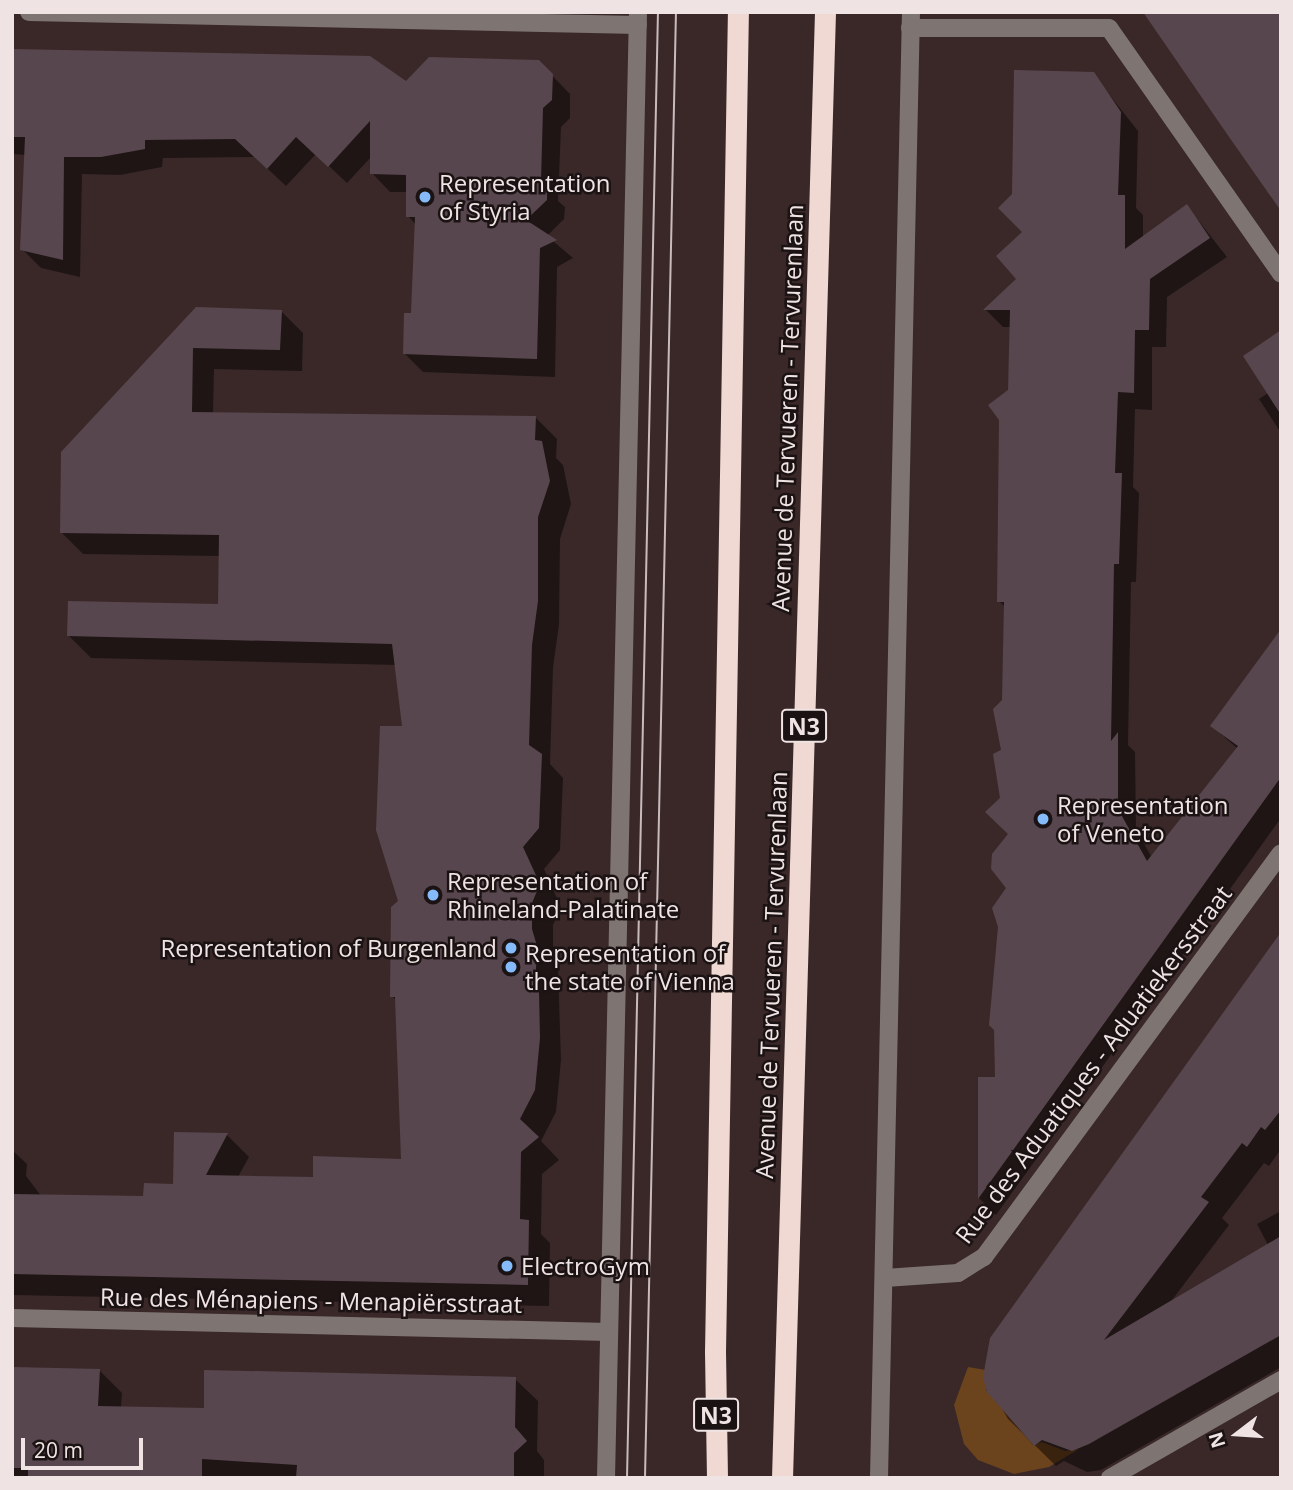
<!DOCTYPE html>
<meta charset="utf-8">
<style>
body{margin:0}
#map{position:relative;width:1293px;height:1490px;overflow:hidden;background:#3a2829;font-family:"Open Sans",sans-serif}
div>[style]{position:absolute}
.green>*{inset:0;background:#6b431c}
.shadow>*{inset:0;background:#0007}
.building>*{inset:0;background:#58464e}
.minor>*{height:18px;margin:-9px;padding:0 9px;transform-origin:9px;border-radius:9px;background:#7e7572}
.highway>*{height:21px;margin:-10.5px;padding:0 10.5px;transform-origin:10.5px;border-radius:10.5px;background:#f0d9d2}
.tram>*{height:2px;margin:-1px;padding:0 1px;transform-origin:1px;border-radius:1px;background:#c9bbbc}
.dots>*{width:19px;height:19px;translate:-50% -50%;box-sizing:border-box;border:4px solid #1b1313;border-radius:50%}
span{translate:-50% -50%;white-space:nowrap;text-align:center;line-height:1.15;-webkit-text-stroke:5px #1b1313;paint-order:stroke}
.shield-label span{padding:2px 5px;background:#1b1313;border:2px solid;border-radius:5px;-webkit-text-stroke-width:0}
.shield-label{font-size:23px;color:#f0e3e4;font-weight:700}
.poi-label{font-size:24px;color:#f0e3e4}
.left{translate:0 -50%;text-align:left}
.right{translate:-100% -50%;text-align:right}
.street-label{font-size:24px;color:#f0e3e4}
.frame{position:absolute;inset:0;border:14px solid #f0e3e4;pointer-events:none}
.north{position:absolute;left:1202px;top:1399px;width:70px;height:70px;-webkit-text-stroke:5px #1b1313;paint-order:stroke;rotate:253deg;font-size:19px;font-weight:700;line-height:28px;text-align:center;color:#f0e3e4}
.north::after{content:'';display:block;margin:auto;width:24px;height:32px;background:#f0e3e4;clip-path:polygon(50% 0,100% 100%,50% 72%,0 100%)}
.scale{position:absolute;left:21px;top:1438px;width:122px;height:32px;box-sizing:border-box;border:4px solid #f0e3e4;border-top:0;padding-left:9px;font-size:21px;line-height:24px;white-space:nowrap;color:#f0e3e4;-webkit-text-stroke:5px #1b1313;paint-order:stroke}
</style>
<div id="map">
<div class="green">
<i style="clip-path:polygon(968px 1367px,986px 1370px,986px 1390px,1033px 1445px,1042px 1442px,1065px 1451px,1079px 1449px,1049px 1467px,1014px 1474px,978px 1460px,964px 1444px,954px 1405px)"></i>
</div>
<div class="shadow">
<i style="clip-path:polygon(12px 51px,406px 83px,539px 62px,570px 94px,570px 118px,561px 127px,558px 201px,565px 207px,564px 219px,547px 236px,573px 258px,557px 267px,555px 377px,423px 372px,405px 354px,412px 315px,416px 225px,408px 216px,408px 192px,390px 192px,372px 173px,372px 156px,347px 183px,316px 154px,286px 186px,255px 157px,163px 158px,162px 167px,120px 175px,82px 174px,80px 277px,41px 268px,22px 249px,26px 155px,12px 154px)"></i>
<i style="clip-path:polygon(1093px 74px,1138px 131px,1136px 208px,1143px 215px,1143px 238px,1187px 206px,1227px 257px,1167px 297px,1166px 347px,1152px 347px,1152px 410px,1135px 409px,1133px 487px,1139px 493px,1136px 582px,1131px 582px,1128px 745px,1135px 752px,1136px 829px,1152px 858px,1238px 749px,1212px 726px,1281px 634px,1281px 818px,996px 1215px,979px 1198px,979px 1079px,997px 1079px,1008px 888px,1010px 834px,1002px 799px,1006px 608px,999px 601px,1011px 327px,1003px 327px,986px 310px,1019px 279px,1024px 232px,1014px 195px)"></i>
<i style="clip-path:polygon(197px 309px,281px 311px,303px 333px,302px 371px,214px 369px,213px 414px,535px 417px,557px 439px,556px 458px,563px 465px,571px 504px,560px 539px,559px 624px,553px 668px,550px 764px,563px 778px,560px 850px,544px 869px,561px 907px,553px 925px,553px 952px,558px 969px,561px 1060px,556px 1112px,541px 1141px,559px 1160px,542px 1174px,541px 1234px,550px 1243px,549px 1306px,12px 1295px,12px 1150px,27px 1164px,26px 1176px,42px 1197px,145px 1198px,175px 1185px,176px 1134px,227px 1135px,249px 1157px,238px 1177px,315px 1179px,402px 1160px,397px 1001px,392px 996px,400px 902px,404px 727px,397px 665px,91px 658px,69px 636px,220px 606px,220px 556px,83px 554px,61px 532px)"></i>
<i style="clip-path:polygon(1281px 340px,1281px 433px,1259px 399px,1268px 393px)"></i>
<i style="clip-path:polygon(1281px 935px,1281px 1149px,1269px 1166px,1264px 1163px,1222px 1218px,1229px 1225px,1169px 1304px,1268px 1245px,1257px 1224px,1281px 1211px,1281px 1367px,1101px 1470px,1087px 1472px,1064px 1461px,1056px 1466px,1008px 1419px,984px 1377px)"></i>
<i style="clip-path:polygon(12px 1369px,100px 1371px,122px 1393px,121px 1408px,206px 1410px,515px 1379px,538px 1401px,537px 1451px,544px 1460px,544px 1478px,12px 1478px)"></i>
</div>
<div class="building">
<i style="clip-path:polygon(1143px 12px,1281px 12px,1281px 211px,1227px 134px)"></i>
<i style="clip-path:polygon(12px 49px,370px 56px,406px 81px,429px 57px,539px 60px,553px 74px,552px 100px,543px 108px,541px 181px,547px 187px,547px 200px,526px 220px,557px 240px,540px 248px,537px 359px,403px 354px,404px 313px,411px 313px,415px 217px,406px 217px,406px 175px,370px 174px,370px 121px,328px 167px,296px 137px,267px 169px,235px 139px,145px 140px,145px 149px,101px 157px,64px 157px,63px 260px,20px 250px,25px 137px,12px 137px)"></i>
<i style="clip-path:polygon(1014px 70px,1094px 72px,1121px 112px,1118px 195px,1125px 195px,1125px 249px,1187px 204px,1210px 238px,1150px 279px,1149px 330px,1135px 330px,1134px 393px,1118px 392px,1115px 473px,1122px 473px,1119px 564px,1114px 564px,1111px 741px,1118px 732px,1118px 809px,1147px 861px,1238px 746px,1210px 726px,1281px 629px,1281px 777px,978px 1199px,978px 1077px,995px 1077px,994px 1030px,989px 1025px,998px 927px,992px 908px,1006px 888px,991px 869px,992px 854px,1008px 834px,985px 812px,1000px 798px,993px 754px,1001px 750px,993px 709px,1002px 700px,1004px 602px,997px 602px,999px 420px,988px 405px,1008px 390px,1010px 310px,983px 310px,1016px 279px,996px 256px,1022px 232px,998px 208px,1012px 194px)"></i>
<i style="clip-path:polygon(196px 307px,282px 310px,280px 350px,193px 348px,192px 412px,536px 416px,535px 440px,542px 441px,550px 481px,538px 517px,538px 601px,532px 645px,529px 745px,542px 754px,539px 828px,523px 847px,540px 884px,532px 903px,532px 929px,537px 946px,535px 992px,539px 992px,540px 1038px,535px 1090px,520px 1119px,539px 1137px,521px 1152px,520px 1219px,529px 1220px,528px 1285px,12px 1274px,12px 1194px,143px 1196px,144px 1183px,173px 1184px,174px 1132px,228px 1133px,206px 1175px,313px 1177px,313px 1156px,401px 1159px,395px 997px,390px 997px,391px 907px,398px 901px,376px 830px,380px 726px,402px 726px,392px 644px,67px 636px,68px 601px,218px 604px,219px 535px,60px 533px,61px 452px)"></i>
<i style="clip-path:polygon(1281px 330px,1281px 415px,1243px 356px)"></i>
<i style="clip-path:polygon(1281px 932px,1281px 1110px,1265px 1130px,1261px 1127px,1247px 1147px,1242px 1143px,1201px 1197px,1209px 1202px,1104px 1340px,1281px 1236px,1281px 1335px,1089px 1444px,1072px 1451px,1042px 1440px,1034px 1446px,987px 1392px,983px 1377px,990px 1338px)"></i>
<i style="clip-path:polygon(12px 1367px,100px 1369px,98px 1406px,204px 1408px,204px 1370px,516px 1377px,515px 1427px,527px 1441px,514px 1453px,514px 1478px,296px 1478px,297px 1465px,202px 1459px,202px 1478px,28px 1478px,28px 1468px,12px 1468px)"></i>
</div>
<div class="minor">
<i style="left:29px;top:12px;width:609px;rotate:1.22deg"></i>
<i style="left:910px;top:28px;width:199px"></i>
<i style="left:1109px;top:28px;width:300px;rotate:55deg"></i>
<i style="left:885px;top:1278px;width:73px;rotate:-3.9deg"></i>
<i style="left:958px;top:1273px;width:31px;rotate:-32deg"></i>
<i style="left:984px;top:1257px;width:501px;rotate:-53.68deg"></i>
<i style="left:12px;top:1318px;width:597px;rotate:1.34deg"></i>
<i style="left:606px;top:1478px;width:1466px;rotate:-88.75deg"></i>
<i style="left:879px;top:1478px;width:1466px;rotate:-88.75deg"></i>
<i style="left:1110px;top:1478px;width:197px;rotate:-29.8deg"></i>
</div>
<div class="highway">
<i style="left:717px;top:1478px;width:126px;rotate:-90.9deg"></i>
<i style="left:715px;top:1352px;width:1340px;rotate:-89.02deg"></i>
<i style="left:782px;top:1478px;width:1467px;rotate:-88.32deg"></i>
</div>
<div class="tram">
<i style="left:627px;top:1478px;width:1466px;rotate:-88.79deg"></i>
<i style="left:645px;top:1478px;width:1466px;rotate:-88.79deg"></i>
</div>
<div class="dots">
<i style="left:425px;top:197px;background:#85bbfb"></i>
<i style="left:1043px;top:819px;background:#85bbfb"></i>
<i style="left:433px;top:895px;background:#85bbfb"></i>
<i style="left:511px;top:948px;background:#85bbfb"></i>
<i style="left:511px;top:967px;background:#85bbfb"></i>
<i style="left:507px;top:1266px;background:#85bbfb"></i>
</div>
<div class="shield-label">
<span style="left:804px;top:726px">N3</span>
<span style="left:716px;top:1415px">N3</span>
</div>
<div class="poi-label">
<span class="left" style="left:439px;top:197px">Representation<br>of Styria</span>
<span class="left" style="left:1057px;top:819px">Representation<br>of Veneto</span>
<span class="left" style="left:447px;top:895px">Representation of<br>Rhineland-Palatinate</span>
<span class="right" style="left:497px;top:948px">Representation of Burgenland</span>
<span class="left" style="left:525px;top:967px">Representation of<br>the state of Vienna</span>
<span class="left" style="left:521px;top:1266px">ElectroGym</span>
</div>
<div class="street-label">
<span style="left:787px;top:408px;rotate:-88deg">Avenue de Tervueren - Tervurenlaan</span>
<span style="left:771px;top:975px;rotate:-88deg">Avenue de Tervueren - Tervurenlaan</span>
<span style="left:1093px;top:1064px;rotate:-53deg">Rue des Aduatiques - Aduatiekersstraat</span>
<span style="left:311px;top:1300px;rotate:1deg">Rue des Ménapiens - Menapiërsstraat</span>
</div>
<div class="frame"></div>
<div class="north">N</div>
<div class="scale">20 m</div>
</div>
